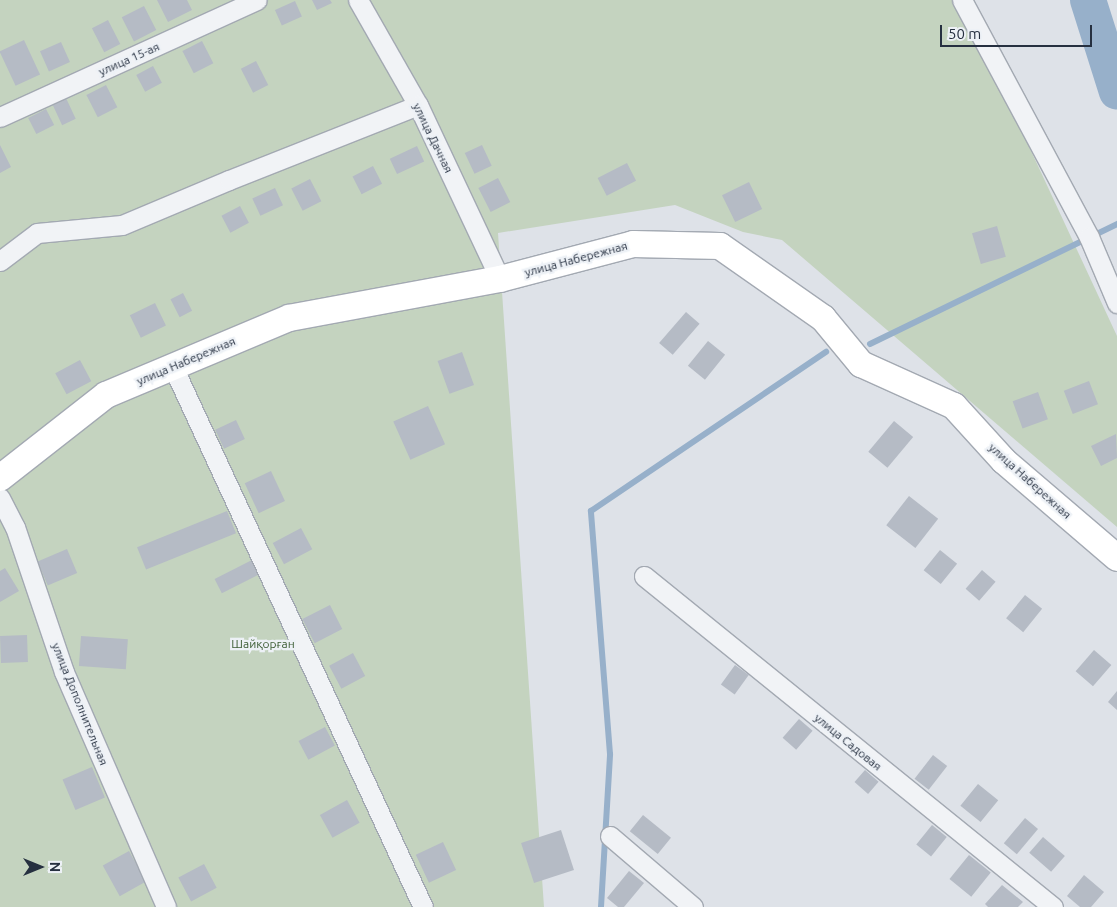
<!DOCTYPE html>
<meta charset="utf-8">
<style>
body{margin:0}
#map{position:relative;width:1117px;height:907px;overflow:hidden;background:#dee2e8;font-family:Ubuntu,sans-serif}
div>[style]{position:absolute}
.green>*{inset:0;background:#c4d3bf}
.stream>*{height:6px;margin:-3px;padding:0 3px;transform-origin:3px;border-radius:3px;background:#97b0ca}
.river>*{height:36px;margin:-18px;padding:0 18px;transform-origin:18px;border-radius:18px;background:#97b0ca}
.building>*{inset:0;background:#b5bbc5;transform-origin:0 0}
.roads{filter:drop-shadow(1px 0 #a3a9b2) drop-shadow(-1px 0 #a3a9b2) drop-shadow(0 1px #a3a9b2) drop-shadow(0 -1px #a3a9b2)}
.street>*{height:19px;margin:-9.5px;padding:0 9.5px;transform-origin:9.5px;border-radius:9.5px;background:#f1f3f6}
.secondary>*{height:26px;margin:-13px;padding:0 13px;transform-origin:13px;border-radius:13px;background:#fff}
span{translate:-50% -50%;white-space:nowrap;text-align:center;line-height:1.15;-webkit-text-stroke:4.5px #edf1f6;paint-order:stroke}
.street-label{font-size:12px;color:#263040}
.park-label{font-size:12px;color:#3b5c33}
.north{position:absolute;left:15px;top:842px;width:50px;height:50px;-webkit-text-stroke:4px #edf1f6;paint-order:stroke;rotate:90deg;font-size:14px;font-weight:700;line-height:20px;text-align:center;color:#263040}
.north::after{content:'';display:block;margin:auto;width:18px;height:22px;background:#263040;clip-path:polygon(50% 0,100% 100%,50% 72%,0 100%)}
.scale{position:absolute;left:940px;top:25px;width:152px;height:22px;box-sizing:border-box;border:2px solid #263040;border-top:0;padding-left:6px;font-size:15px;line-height:18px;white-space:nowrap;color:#263040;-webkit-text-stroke:4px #edf1f6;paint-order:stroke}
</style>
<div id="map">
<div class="green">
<i style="clip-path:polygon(0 0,961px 0,1117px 336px,1117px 527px,782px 240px,743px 232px,675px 205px,498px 233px,544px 907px,0 907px)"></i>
</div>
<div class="stream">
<i style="left:870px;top:344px;width:275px;rotate:-25.9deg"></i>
<i style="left:601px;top:907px;width:153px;rotate:-86.6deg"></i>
<i style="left:610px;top:754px;width:244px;rotate:-94.5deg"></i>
<i style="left:591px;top:511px;width:284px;rotate:-34.1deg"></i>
</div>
<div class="river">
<i style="left:1088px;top:0;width:96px;rotate:72.5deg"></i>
</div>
<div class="building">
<i style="clip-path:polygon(157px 0,187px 0,192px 10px,168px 22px)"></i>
<i style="clip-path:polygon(312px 0,330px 0,332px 3px,317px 10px)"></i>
<i style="left:295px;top:1px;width:17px;height:22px;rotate:66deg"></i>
<i style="left:144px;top:6px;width:27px;height:25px;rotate:63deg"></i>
<i style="left:108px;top:20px;width:27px;height:18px;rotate:63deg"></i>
<i style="left:24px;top:40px;width:38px;height:27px;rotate:65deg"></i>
<i style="left:202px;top:41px;width:25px;height:22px;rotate:63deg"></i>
<i style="left:61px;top:42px;width:22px;height:23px;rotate:66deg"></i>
<i style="left:256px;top:61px;width:27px;height:17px;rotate:63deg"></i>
<i style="left:153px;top:66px;width:19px;height:19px;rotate:62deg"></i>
<i style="left:106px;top:85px;width:25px;height:22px;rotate:63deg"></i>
<i style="left:66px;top:98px;width:23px;height:15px;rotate:65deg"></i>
<i style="left:46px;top:109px;width:18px;height:20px;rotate:63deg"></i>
<i style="clip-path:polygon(0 145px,11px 167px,0 173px)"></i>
<i style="left:482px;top:145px;width:23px;height:19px;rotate:65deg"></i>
<i style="left:417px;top:146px;width:17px;height:30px;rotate:65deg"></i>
<i style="left:627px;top:163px;width:20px;height:33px;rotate:63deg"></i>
<i style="left:373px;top:166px;width:20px;height:23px;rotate:63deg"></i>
<i style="left:498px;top:178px;width:27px;height:22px;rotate:63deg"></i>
<i style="left:310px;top:179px;width:25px;height:21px;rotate:63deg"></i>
<i style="left:749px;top:182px;width:30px;height:30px;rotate:64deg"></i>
<i style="left:275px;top:188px;width:19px;height:25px;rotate:65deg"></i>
<i style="left:240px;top:206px;width:19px;height:21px;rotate:62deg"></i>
<i style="left:997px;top:226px;width:32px;height:26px;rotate:74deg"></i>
<i style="left:183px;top:293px;width:20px;height:14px;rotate:63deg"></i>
<i style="left:155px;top:303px;width:25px;height:28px;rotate:64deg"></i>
<i style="left:686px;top:312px;width:18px;height:41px;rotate:41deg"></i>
<i style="left:708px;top:341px;width:22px;height:32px;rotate:39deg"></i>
<i style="left:462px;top:352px;width:35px;height:26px;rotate:70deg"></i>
<i style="left:80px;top:360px;width:24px;height:28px;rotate:62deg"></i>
<i style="left:1089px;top:381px;width:25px;height:27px;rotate:69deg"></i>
<i style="left:1038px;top:392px;width:29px;height:27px;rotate:70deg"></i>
<i style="left:428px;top:406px;width:42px;height:38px;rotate:66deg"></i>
<i style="left:236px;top:420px;width:21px;height:23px;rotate:65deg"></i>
<i style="left:894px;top:421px;width:25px;height:40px;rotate:40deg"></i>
<i style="clip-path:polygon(1116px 434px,1117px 458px,1101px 466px,1091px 446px)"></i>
<i style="left:271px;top:471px;width:33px;height:29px;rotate:65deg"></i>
<i style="left:909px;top:496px;width:37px;height:37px;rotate:38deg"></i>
<i style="left:227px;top:511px;width:24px;height:97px;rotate:68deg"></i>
<i style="left:301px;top:528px;width:24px;height:32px;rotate:62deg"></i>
<i style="left:67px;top:549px;width:26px;height:32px;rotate:67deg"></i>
<i style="left:940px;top:550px;width:22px;height:26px;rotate:39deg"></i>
<i style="left:252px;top:560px;width:16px;height:42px;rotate:63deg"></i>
<i style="clip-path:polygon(5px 568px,19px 591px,0 602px,0 571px)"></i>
<i style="left:982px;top:570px;width:18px;height:25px;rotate:41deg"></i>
<i style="left:1025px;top:595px;width:22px;height:30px;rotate:39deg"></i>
<i style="left:330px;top:605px;width:27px;height:31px;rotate:63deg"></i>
<i style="left:27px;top:635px;width:27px;height:27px;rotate:88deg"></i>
<i style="left:81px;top:636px;width:47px;height:30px;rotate:4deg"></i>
<i style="left:1094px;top:650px;width:23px;height:28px;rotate:41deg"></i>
<i style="left:353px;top:653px;width:26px;height:27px;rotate:62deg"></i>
<i style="left:735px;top:665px;width:17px;height:24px;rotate:36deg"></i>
<i style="clip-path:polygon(1117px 691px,1117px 710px,1108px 702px)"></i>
<i style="left:799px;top:719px;width:18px;height:25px;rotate:41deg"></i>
<i style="left:325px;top:727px;width:21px;height:30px;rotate:62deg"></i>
<i style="left:933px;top:755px;width:18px;height:30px;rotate:38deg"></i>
<i style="left:92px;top:767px;width:33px;height:32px;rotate:67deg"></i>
<i style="left:865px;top:770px;width:18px;height:16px;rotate:41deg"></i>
<i style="left:978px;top:784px;width:26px;height:28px;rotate:39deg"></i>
<i style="left:347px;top:800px;width:26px;height:31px;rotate:61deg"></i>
<i style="left:643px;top:815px;width:36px;height:21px;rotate:39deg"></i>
<i style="left:1025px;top:818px;width:17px;height:33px;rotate:40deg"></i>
<i style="left:932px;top:825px;width:19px;height:25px;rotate:39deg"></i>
<i style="left:561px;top:830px;width:42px;height:42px;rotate:72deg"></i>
<i style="left:1043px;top:837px;width:29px;height:21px;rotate:41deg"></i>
<i style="left:443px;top:842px;width:31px;height:30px;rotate:65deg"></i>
<i style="left:129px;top:851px;width:35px;height:30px;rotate:61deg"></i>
<i style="left:969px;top:855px;width:28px;height:31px;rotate:39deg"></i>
<i style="left:204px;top:864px;width:27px;height:29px;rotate:62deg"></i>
<i style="clip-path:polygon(629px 871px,644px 883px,624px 907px,618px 907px,607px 898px)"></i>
<i style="clip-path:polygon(1084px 875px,1104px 892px,1091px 907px,1080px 907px,1067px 896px)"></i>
<i style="clip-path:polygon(1002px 885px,1023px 902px,1018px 907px,988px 907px,985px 904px)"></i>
</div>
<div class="roads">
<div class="street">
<i style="left:358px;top:0;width:121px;rotate:60.3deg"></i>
<i style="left:418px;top:105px;width:192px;rotate:64.8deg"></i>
<i style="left:962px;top:0;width:269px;rotate:61.8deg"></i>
<i style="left:1089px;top:237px;width:72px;rotate:67deg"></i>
<i style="left:0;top:117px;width:282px;rotate:-24.5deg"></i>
<i style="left:0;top:261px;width:46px;rotate:-37.1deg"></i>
<i style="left:37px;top:233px;width:85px;rotate:-5.4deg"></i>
<i style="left:122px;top:225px;width:116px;rotate:-22.8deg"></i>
<i style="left:229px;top:180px;width:203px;rotate:-21.6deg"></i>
<i style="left:173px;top:367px;width:595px;rotate:65.16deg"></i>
<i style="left:0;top:498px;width:33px;rotate:63deg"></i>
<i style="left:15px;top:527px;width:153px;rotate:71.3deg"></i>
<i style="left:64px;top:672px;width:256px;rotate:66.5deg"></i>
<i style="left:644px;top:576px;width:526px;rotate:38.98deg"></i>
<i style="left:610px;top:836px;width:109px;rotate:40.5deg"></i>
</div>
<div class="secondary">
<i style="left:0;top:478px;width:135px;rotate:-38.1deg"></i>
<i style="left:106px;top:395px;width:199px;rotate:-22.8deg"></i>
<i style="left:289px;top:318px;width:215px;rotate:-10.5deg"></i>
<i style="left:500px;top:279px;width:138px;rotate:-14.7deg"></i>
<i style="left:633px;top:244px;width:87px;rotate:1.3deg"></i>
<i style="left:720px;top:246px;width:126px;rotate:35deg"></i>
<i style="left:823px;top:318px;width:60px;rotate:50.4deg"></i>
<i style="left:861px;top:364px;width:102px;rotate:24.3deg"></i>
<i style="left:954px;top:406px;width:74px;rotate:47.7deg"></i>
<i style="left:1004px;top:461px;width:149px;rotate:40.6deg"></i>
</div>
</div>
<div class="street-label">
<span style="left:129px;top:59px;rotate:-24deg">улица 15-ая</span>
<span style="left:433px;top:138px;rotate:64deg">улица Дачная</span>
<span style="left:576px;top:259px;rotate:-15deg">улица Набережная</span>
<span style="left:186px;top:361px;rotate:-23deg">улица Набережная</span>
<span style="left:1030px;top:481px;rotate:42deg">улица Набережная</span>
<span style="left:80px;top:704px;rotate:68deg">улица Дополнительная</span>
<span style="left:848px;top:742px;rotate:39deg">улица Садовая</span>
</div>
<div class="park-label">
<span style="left:263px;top:644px">Шайқорған</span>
</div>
<div class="north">N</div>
<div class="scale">50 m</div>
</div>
